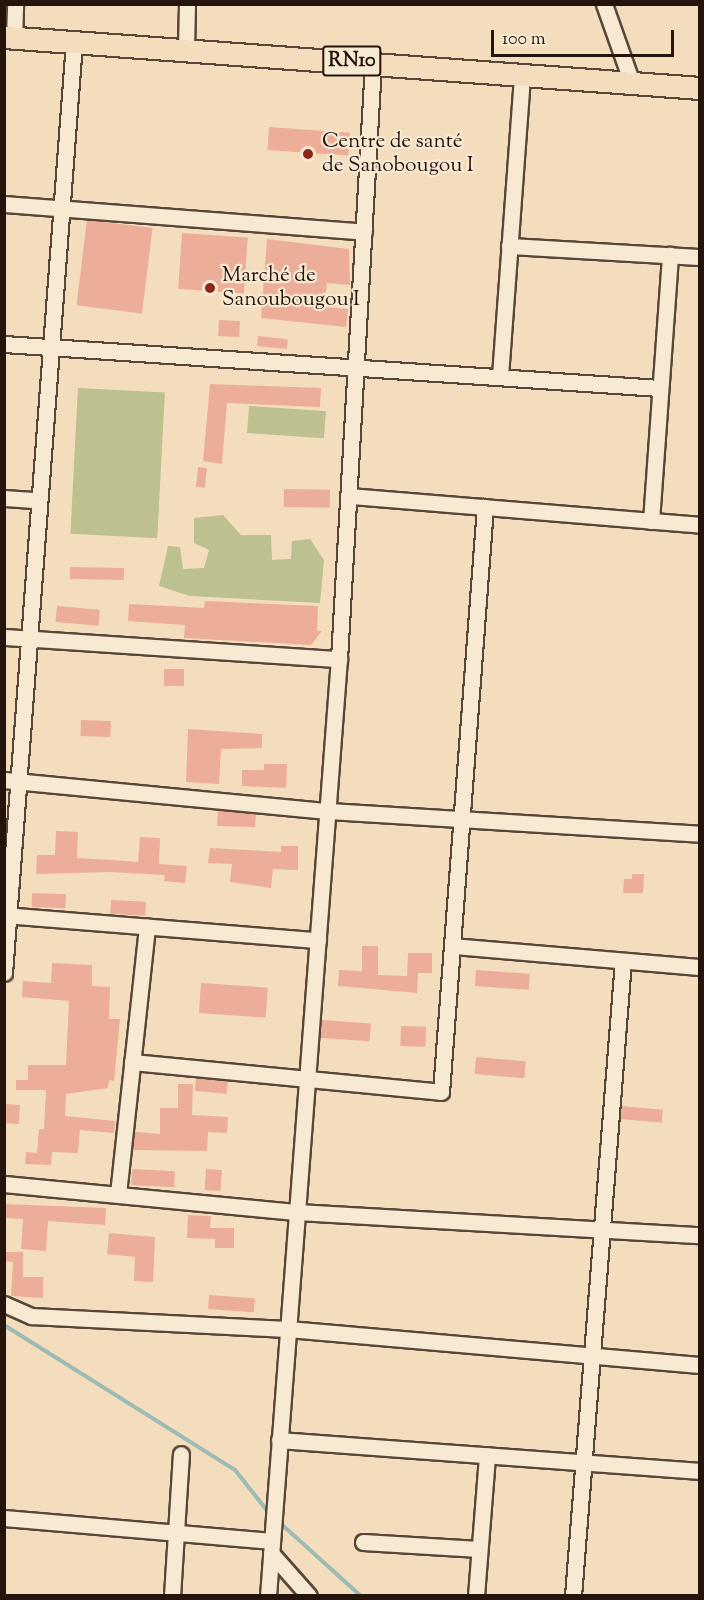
<!DOCTYPE html>
<meta charset="utf-8">
<style>
body{margin:0}
#map{position:relative;width:704px;height:1600px;overflow:hidden;background:#f4ddbc;font-family:"Sorts Mill Goudy",serif}
div>[style]{position:absolute}
.green>*{inset:0;background:#bdc08f;transform-origin:0 0}
.stream>*{height:4px;margin:-2px;padding:0 2px;transform-origin:2px;border-radius:2px;background:#9cbbb5}
.building>*{inset:0;background:#ecae99;transform-origin:0 0}
.roads{filter:drop-shadow(2px 0 #584638) drop-shadow(-2px 0 #584638) drop-shadow(0 2px #584638) drop-shadow(0 -2px #584638)}
.minor>*{height:15px;margin:-7.5px;padding:0 7.5px;transform-origin:7.5px;border-radius:7.5px;background:#f8e9d3}
.highway>*{height:21px;margin:-10.5px;padding:0 10.5px;transform-origin:10.5px;border-radius:10.5px;background:#f4ddbc}
.dots>*{width:16px;height:16px;translate:-50% -50%;box-sizing:border-box;border:3px solid #f8e9d3;border-radius:50%}
span{translate:-50% -50%;white-space:nowrap;text-align:center;line-height:1.15;-webkit-text-stroke:4.5px #f8e9d3;paint-order:stroke}
.shield-label span{padding:2px 4px;background:#f8e9d3;border:2px solid;border-radius:4px;-webkit-text-stroke-width:0}
.shield-label{font-size:20px;color:#24140c;font-weight:700}
.poi-label{font-size:21px;color:#24140c}
.left{translate:0 -50%;text-align:left}
.frame{position:absolute;inset:0;border:6px solid #24140c;pointer-events:none}
.scale{position:absolute;left:491px;top:30px;width:183px;height:27px;box-sizing:border-box;border:3px solid #24140c;border-top:0;padding-left:8px;font-size:18px;line-height:21px;white-space:nowrap;color:#24140c;-webkit-text-stroke:4px #f8e9d3;paint-order:stroke}
</style>
<div id="map">
<div class="green">
<i style="left:78px;top:388px;width:87px;height:146px;rotate:3deg"></i>
<i style="left:249px;top:406px;width:77px;height:27px;rotate:4deg"></i>
<i style="clip-path:polygon(223px 515px,241px 535px,271px 535px,272px 560px,291px 559px,292px 541px,310px 539px,324px 560px,320px 603px,190px 596px,159px 586px,168px 546px,180px 547px,183px 569px,204px 568px,209px 550px,194px 543px,194px 518px)"></i>
</div>
<div class="stream">
<i style="left:4px;top:1325px;width:273px;rotate:32.1deg"></i>
<i style="left:235px;top:1470px;width:55px;rotate:51.7deg"></i>
<i style="left:279px;top:1522px;width:110px;rotate:42.1deg"></i>
</div>
<div class="building">
<i style="left:269px;top:127px;width:81px;height:23px;rotate:4deg"></i>
<i style="left:87px;top:220px;width:66px;height:86px;rotate:7deg"></i>
<i style="left:182px;top:233px;width:66px;height:56px;rotate:4deg"></i>
<i style="clip-path:polygon(267px 239px,349px 249px,350px 285px,327px 283px,324px 307px,348px 309px,346px 327px,261px 318px)"></i>
<i style="left:219px;top:320px;width:21px;height:16px;rotate:3deg"></i>
<i style="left:258px;top:336px;width:30px;height:10px;rotate:6deg"></i>
<i style="clip-path:polygon(210px 384px,321px 388px,320px 407px,227px 403px,222px 464px,203px 461px)"></i>
<i style="left:198px;top:467px;width:9px;height:20px;rotate:6deg"></i>
<i style="left:284px;top:489px;width:46px;height:18px;rotate:1deg"></i>
<i style="left:70px;top:567px;width:54px;height:12px;rotate:1deg"></i>
<i style="clip-path:polygon(205px 601px,318px 606px,317px 631px,322px 631px,311px 645px,184px 638px,185px 625px,128px 621px,129px 604px,204px 608px)"></i>
<i style="left:57px;top:606px;width:43px;height:16px;rotate:5deg"></i>
<i style="left:164px;top:669px;width:20px;height:17px"></i>
<i style="left:81px;top:720px;width:30px;height:16px;rotate:2deg"></i>
<i style="clip-path:polygon(188px 729px,262px 734px,262px 748px,221px 749px,219px 784px,186px 782px)"></i>
<i style="clip-path:polygon(264px 764px,287px 764px,286px 788px,242px 786px,242px 770px,264px 770px)"></i>
<i style="clip-path:polygon(218px 810px,256px 814px,255px 827px,217px 826px)"></i>
<i style="clip-path:polygon(56px 831px,78px 832px,77px 858px,111px 860px,138px 862px,140px 837px,160px 838px,159px 864px,187px 866px,185px 883px,164px 881px,165px 875px,110px 872px,36px 874px,37px 855px,55px 855px)"></i>
<i style="clip-path:polygon(281px 846px,298px 846px,298px 870px,273px 869px,271px 888px,230px 882px,232px 864px,208px 863px,210px 848px,281px 852px)"></i>
<i style="clip-path:polygon(632px 874px,644px 874px,643px 893px,623px 893px,624px 879px,632px 879px)"></i>
<i style="left:32px;top:893px;width:34px;height:14px;rotate:2deg"></i>
<i style="left:111px;top:900px;width:35px;height:14px;rotate:3deg"></i>
<i style="clip-path:polygon(362px 946px,378px 946px,378px 975px,407px 976px,408px 953px,432px 953px,432px 973px,418px 973px,417px 993px,338px 986px,339px 970px,362px 971px)"></i>
<i style="clip-path:polygon(52px 963px,92px 965px,92px 986px,110px 987px,109px 1019px,120px 1019px,114px 1081px,109px 1080px,108px 1088px,66px 1094px,65px 1116px,115px 1121px,114px 1133px,80px 1130px,78px 1153px,52px 1152px,51px 1165px,25px 1164px,26px 1152px,37px 1153px,39px 1129px,44px 1129px,46px 1090px,16px 1090px,16px 1080px,28px 1080px,28px 1065px,66px 1065px,69px 1001px,22px 997px,23px 981px,51px 983px)"></i>
<i style="left:476px;top:970px;width:54px;height:16px;rotate:4deg"></i>
<i style="left:201px;top:983px;width:67px;height:30px;rotate:4deg"></i>
<i style="left:322px;top:1020px;width:49px;height:18px;rotate:4deg"></i>
<i style="left:401px;top:1026px;width:25px;height:20px;rotate:2deg"></i>
<i style="left:476px;top:1057px;width:50px;height:17px;rotate:5deg"></i>
<i style="left:196px;top:1078px;width:32px;height:13px;rotate:5deg"></i>
<i style="clip-path:polygon(178px 1084px,193px 1084px,192px 1115px,228px 1117px,227px 1133px,208px 1132px,207px 1151px,133px 1150px,135px 1132px,160px 1134px,160px 1108px,178px 1108px)"></i>
<i style="left:6px;top:1104px;width:14px;height:19px;rotate:4deg"></i>
<i style="left:621px;top:1106px;width:42px;height:13px;rotate:5deg"></i>
<i style="left:132px;top:1169px;width:43px;height:16px;rotate:3deg"></i>
<i style="left:206px;top:1169px;width:16px;height:21px;rotate:4deg"></i>
<i style="clip-path:polygon(4px 1204px,106px 1208px,105px 1225px,48px 1221px,46px 1251px,21px 1249px,23px 1219px,4px 1218px)"></i>
<i style="clip-path:polygon(188px 1215px,211px 1216px,210px 1228px,234px 1228px,234px 1248px,215px 1248px,215px 1239px,187px 1238px)"></i>
<i style="clip-path:polygon(109px 1233px,155px 1237px,153px 1282px,134px 1281px,135px 1257px,107px 1254px)"></i>
<i style="clip-path:polygon(5px 1252px,23px 1252px,23px 1277px,43px 1277px,43px 1298px,11px 1296px,13px 1262px,4px 1261px)"></i>
<i style="left:209px;top:1295px;width:46px;height:14px;rotate:4deg"></i>
</div>
<div class="roads">
<div class="minor">
<i style="left:604px;top:4px;width:84px;rotate:70.5deg"></i>
<i style="left:14px;top:38px;width:34px;rotate:-88deg"></i>
<i style="left:186px;top:48px;width:44px;rotate:-88.7deg"></i>
<i style="left:4px;top:204px;width:361px;rotate:4.4deg"></i>
<i style="left:509px;top:246px;width:191px;rotate:3.3deg"></i>
<i style="left:4px;top:344px;width:657px;rotate:3.84deg"></i>
<i style="left:500px;top:376px;width:300px;rotate:-85.8deg"></i>
<i style="left:350px;top:496px;width:351px;rotate:4.7deg"></i>
<i style="left:4px;top:498px;width:32px;rotate:4deg"></i>
<i style="left:651px;top:521px;width:267px;rotate:-85.9deg"></i>
<i style="left:4px;top:637px;width:336px;rotate:3.8deg"></i>
<i style="left:4px;top:780px;width:325px;rotate:5.5deg"></i>
<i style="left:328px;top:811px;width:373px;rotate:3.5deg"></i>
<i style="left:4px;top:915px;width:315px;rotate:4.6deg"></i>
<i style="left:453px;top:946px;width:248px;rotate:4.9deg"></i>
<i style="left:4px;top:973px;width:934px;rotate:-85.7deg"></i>
<i style="left:132px;top:1062px;width:310px;rotate:5.5deg"></i>
<i style="left:441px;top:1092px;width:587px;rotate:-85.7deg"></i>
<i style="left:4px;top:1184px;width:293px;rotate:5.5deg"></i>
<i style="left:296px;top:1212px;width:405px;rotate:3.3deg"></i>
<i style="left:118px;top:1194px;width:269px;rotate:-83.8deg"></i>
<i style="left:4px;top:1304px;width:30px;rotate:24deg"></i>
<i style="left:31px;top:1316px;width:256px;rotate:2.9deg"></i>
<i style="left:287px;top:1329px;width:415px;rotate:5deg"></i>
<i style="left:279px;top:1440px;width:422px;rotate:4.2deg"></i>
<i style="left:4px;top:1518px;width:269px;rotate:4.9deg"></i>
<i style="left:363px;top:1542px;width:116px;rotate:3.5deg"></i>
<i style="left:271px;top:1553px;width:57px;rotate:48.5deg"></i>
<i style="left:172px;top:1596px;width:142px;rotate:-86.4deg"></i>
<i style="left:268px;top:1596px;width:940px;rotate:-85.67deg"></i>
<i style="left:339px;top:659px;width:597px;rotate:-86.73deg"></i>
<i style="left:476px;top:1596px;width:141px;rotate:-85.5deg"></i>
<i style="left:573px;top:1596px;width:637px;rotate:-85.5deg"></i>
</div>
<div class="highway">
<i style="left:4px;top:37px;width:698px;rotate:4.19deg"></i>
</div>
</div>
<div class="dots">
<i style="left:308px;top:154px;background:#8f2418"></i>
<i style="left:210px;top:288px;background:#8f2418"></i>
</div>
<div class="shield-label">
<span style="left:352px;top:61px">RN10</span>
</div>
<div class="poi-label">
<span class="left" style="left:322px;top:154px">Centre de santé<br>de Sanobougou I</span>
<span class="left" style="left:222px;top:288px">Marché de<br>Sanoubougou I</span>
</div>
<div class="frame"></div>
<div class="scale">100 m</div>
</div>
